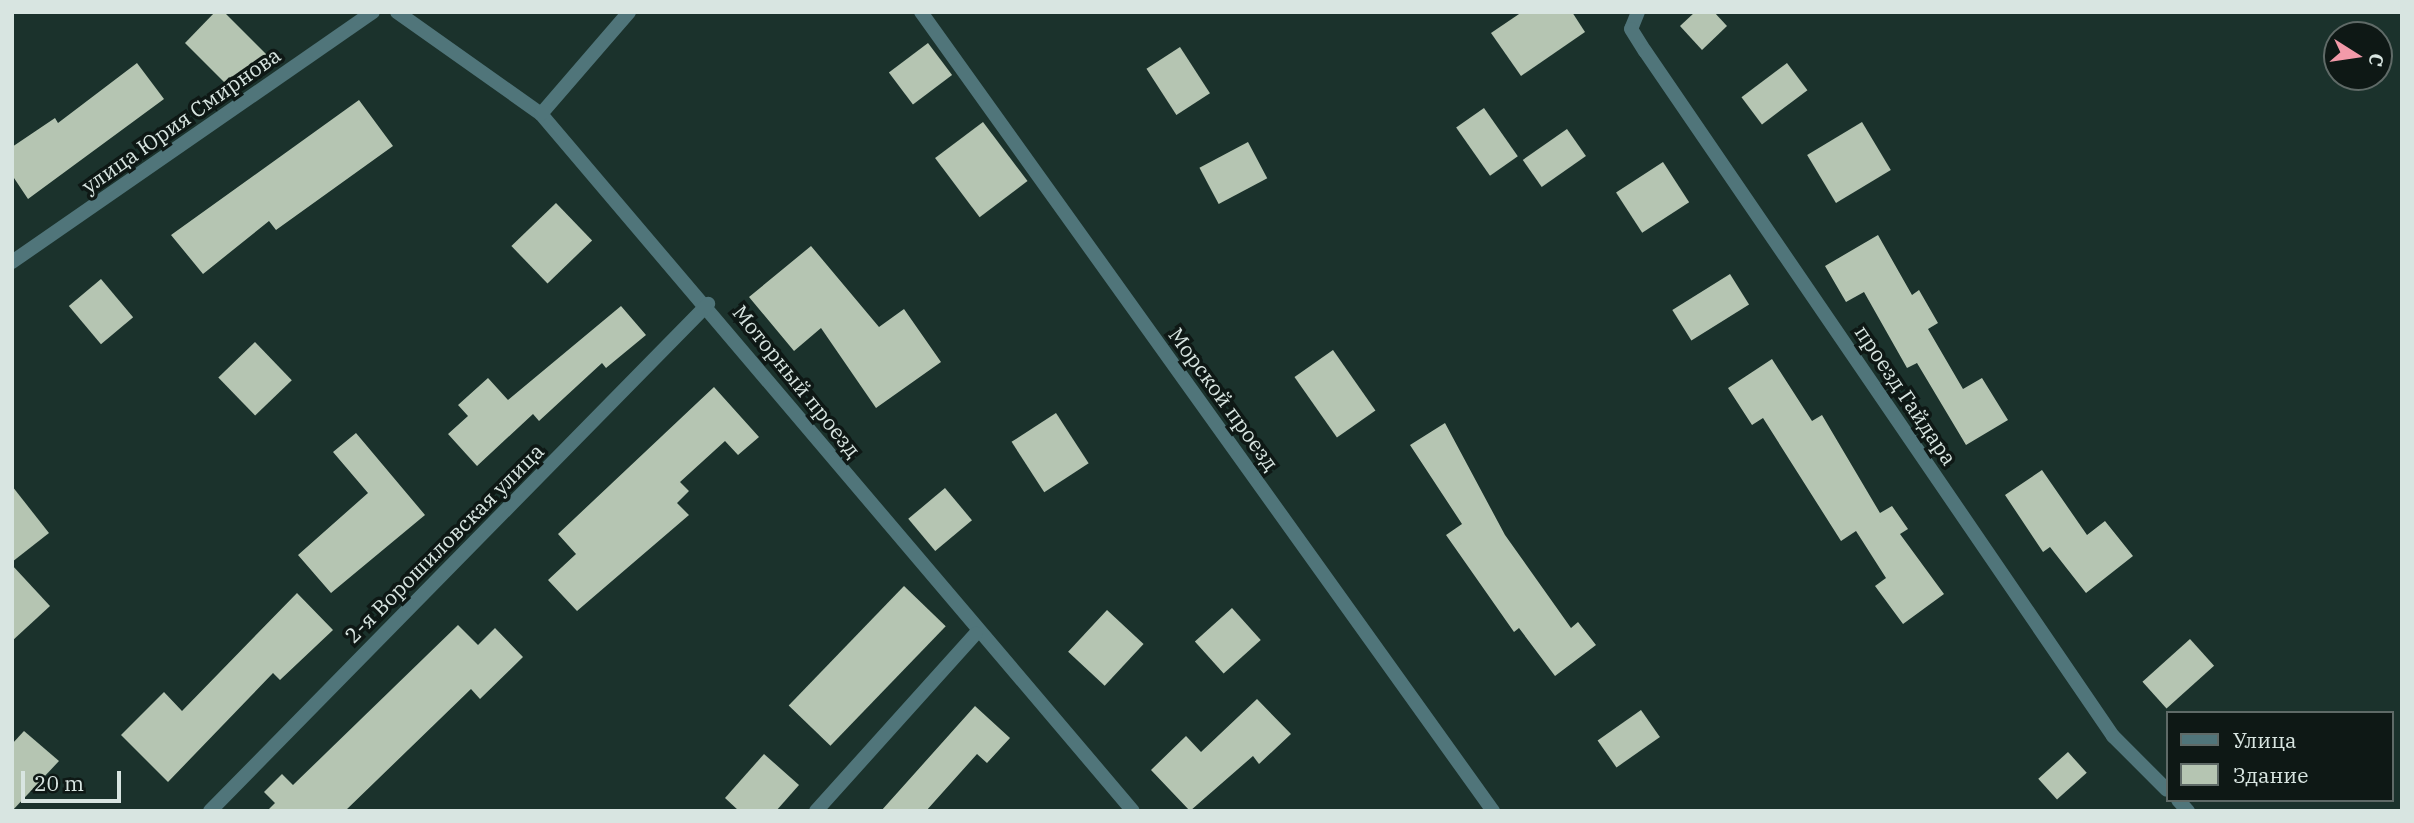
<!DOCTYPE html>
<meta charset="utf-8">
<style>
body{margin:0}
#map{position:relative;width:2414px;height:823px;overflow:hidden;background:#1b322c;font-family:"IBM Plex Serif",serif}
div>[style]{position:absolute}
.building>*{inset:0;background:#b5c5b2;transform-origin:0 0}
.street>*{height:14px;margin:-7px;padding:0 7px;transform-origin:7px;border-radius:7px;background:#50757a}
span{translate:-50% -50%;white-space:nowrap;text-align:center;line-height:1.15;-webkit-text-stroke:7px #0e1815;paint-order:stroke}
.street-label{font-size:21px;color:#d8e5e1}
.frame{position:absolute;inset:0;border:14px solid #d8e5e1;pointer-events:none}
.legend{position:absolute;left:2166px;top:711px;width:228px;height:91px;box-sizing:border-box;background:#0e1815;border:2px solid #5f6a67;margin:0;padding:9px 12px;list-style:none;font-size:21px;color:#d8e5e1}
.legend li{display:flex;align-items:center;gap:14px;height:35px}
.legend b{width:35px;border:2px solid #5f6a67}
.north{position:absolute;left:2323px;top:21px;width:70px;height:70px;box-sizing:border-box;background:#0e1815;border:2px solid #5f6a67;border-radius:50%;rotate:102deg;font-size:19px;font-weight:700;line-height:28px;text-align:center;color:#d8e5e1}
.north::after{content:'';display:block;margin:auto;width:24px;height:32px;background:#f39aa9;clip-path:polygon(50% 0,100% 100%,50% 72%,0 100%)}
.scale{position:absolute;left:21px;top:771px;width:100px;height:32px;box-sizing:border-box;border:4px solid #d8e5e1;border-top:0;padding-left:9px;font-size:21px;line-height:24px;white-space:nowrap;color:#d8e5e1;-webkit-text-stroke:5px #0e1815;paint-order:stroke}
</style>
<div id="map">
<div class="building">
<i style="clip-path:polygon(215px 12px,224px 12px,267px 55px,232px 90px,185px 43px)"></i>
<i style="clip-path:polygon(1522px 12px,1572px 12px,1585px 32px,1521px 76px,1491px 33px)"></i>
<i style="clip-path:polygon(1695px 12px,1714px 12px,1727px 26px,1702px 50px,1680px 26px)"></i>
<i style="left:928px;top:43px;width:40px;height:49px;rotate:53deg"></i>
<i style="left:1180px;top:47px;width:55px;height:40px;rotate:57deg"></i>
<i style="clip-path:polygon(137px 63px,164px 99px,28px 199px,12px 175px,12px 147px,55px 118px,58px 123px)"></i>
<i style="left:1787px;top:63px;width:34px;height:57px;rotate:53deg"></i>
<i style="clip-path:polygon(359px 100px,393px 146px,276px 230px,269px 221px,203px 274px,171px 235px)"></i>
<i style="left:1484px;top:108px;width:59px;height:34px;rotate:55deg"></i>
<i style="left:983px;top:122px;width:74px;height:60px;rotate:53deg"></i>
<i style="left:1862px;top:122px;width:56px;height:64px;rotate:59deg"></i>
<i style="left:1567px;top:129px;width:33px;height:54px;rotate:55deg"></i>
<i style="left:1248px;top:142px;width:41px;height:55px;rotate:62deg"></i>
<i style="left:1663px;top:162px;width:48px;height:56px;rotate:57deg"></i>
<i style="left:556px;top:203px;width:52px;height:62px;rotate:46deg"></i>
<i style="clip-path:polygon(1878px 235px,1912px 295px,1919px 290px,1938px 323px,1928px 329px,1963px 389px,1982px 378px,2008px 420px,1966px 445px,1917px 363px,1907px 368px,1864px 292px,1846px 302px,1825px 266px)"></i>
<i style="clip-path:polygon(811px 246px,879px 327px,904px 309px,941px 362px,876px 408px,821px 328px,794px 351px,749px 297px)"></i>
<i style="left:1730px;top:274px;width:36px;height:68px;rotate:58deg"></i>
<i style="left:101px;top:279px;width:50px;height:42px;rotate:50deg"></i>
<i style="clip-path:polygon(621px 306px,646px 335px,606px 368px,602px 363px,539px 421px,533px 414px,477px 466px,448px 434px,468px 416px,458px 405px,488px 378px,508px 400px)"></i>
<i style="left:255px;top:342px;width:53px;height:51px;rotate:46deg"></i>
<i style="left:1333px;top:350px;width:74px;height:47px;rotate:55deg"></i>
<i style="clip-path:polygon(1772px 359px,1812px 421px,1822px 415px,1880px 513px,1892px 506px,1908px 529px,1900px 534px,1944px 594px,1903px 624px,1875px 586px,1886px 578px,1856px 531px,1841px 541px,1763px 418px,1752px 425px,1728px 388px)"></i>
<i style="clip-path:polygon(714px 387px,759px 437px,738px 455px,725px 441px,680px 482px,689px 491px,677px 503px,689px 515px,577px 611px,548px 580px,576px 554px,558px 534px)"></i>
<i style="left:1056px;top:413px;width:60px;height:53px;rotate:57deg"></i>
<i style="clip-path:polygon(1445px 423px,1505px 535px,1571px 628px,1578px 622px,1596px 645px,1555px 676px,1519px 628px,1514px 632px,1446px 535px,1462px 524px,1410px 445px)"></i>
<i style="clip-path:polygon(356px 433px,425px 515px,331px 593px,298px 555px,368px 493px,333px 452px)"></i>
<i style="clip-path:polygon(2042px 470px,2087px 535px,2105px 521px,2133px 556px,2086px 593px,2050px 547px,2043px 552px,2005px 495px)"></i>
<i style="clip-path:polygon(12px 486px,49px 533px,12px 562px)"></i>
<i style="left:945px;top:488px;width:42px;height:48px;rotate:50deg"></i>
<i style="clip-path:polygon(12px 565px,50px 606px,12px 641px)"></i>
<i style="left:904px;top:586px;width:58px;height:166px;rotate:44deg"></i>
<i style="clip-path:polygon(297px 593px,333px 630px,280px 680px,273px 673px,168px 782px,121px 735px,164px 692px,182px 711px)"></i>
<i style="left:1232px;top:608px;width:43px;height:50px;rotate:48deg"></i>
<i style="left:1107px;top:610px;width:50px;height:57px;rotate:43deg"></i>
<i style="clip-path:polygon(458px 625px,478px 645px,495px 628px,523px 657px,480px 699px,471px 689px,345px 811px,267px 811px,275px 803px,264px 792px,282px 774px,293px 785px)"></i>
<i style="left:2190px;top:639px;width:36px;height:64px;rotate:48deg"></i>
<i style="clip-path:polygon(1257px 699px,1291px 734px,1259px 764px,1253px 756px,1190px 811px,1151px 770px,1186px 736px,1201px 752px)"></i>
<i style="clip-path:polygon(975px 706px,1010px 738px,987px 763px,977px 754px,926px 811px,881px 811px)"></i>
<i style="left:1641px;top:710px;width:33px;height:53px;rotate:55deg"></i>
<i style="clip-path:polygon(24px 731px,59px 761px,12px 811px,12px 744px)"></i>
<i style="left:2068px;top:752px;width:28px;height:40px;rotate:48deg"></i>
<i style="clip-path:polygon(764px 754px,799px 785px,776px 811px,739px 811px,725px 798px)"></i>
</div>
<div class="street">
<i style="left:397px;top:12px;width:176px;rotate:35.3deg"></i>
<i style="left:541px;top:114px;width:914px;rotate:49.66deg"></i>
<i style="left:921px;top:12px;width:983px;rotate:54.4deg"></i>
<i style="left:1638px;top:12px;width:18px;rotate:112deg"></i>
<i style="left:1631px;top:29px;width:26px;rotate:58deg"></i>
<i style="left:1645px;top:51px;width:830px;rotate:55.66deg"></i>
<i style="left:2113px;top:736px;width:76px;rotate:45deg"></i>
<i style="left:541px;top:114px;width:135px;rotate:-49.2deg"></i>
<i style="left:12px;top:262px;width:439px;rotate:-34.7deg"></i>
<i style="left:2178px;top:800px;width:15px;rotate:48deg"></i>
<i style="left:210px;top:811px;width:711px;rotate:-45.51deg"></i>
<i style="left:816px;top:811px;width:239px;rotate:-48deg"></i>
</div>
<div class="street-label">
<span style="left:181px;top:120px;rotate:-35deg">улица Юрия Смирнова</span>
<span style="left:797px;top:381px;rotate:51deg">Моторный проезд</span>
<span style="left:1906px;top:395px;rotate:56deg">проезд Гайдара</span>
<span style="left:1224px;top:399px;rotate:54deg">Морской проезд</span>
<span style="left:444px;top:543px;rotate:-45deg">2-я Ворошиловская улица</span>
</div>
<div class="frame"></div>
<ul class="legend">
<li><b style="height:9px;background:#50757a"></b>Улица</li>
<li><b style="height:19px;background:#b5c5b2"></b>Здание</li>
</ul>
<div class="north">С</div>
<div class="scale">20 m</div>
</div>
